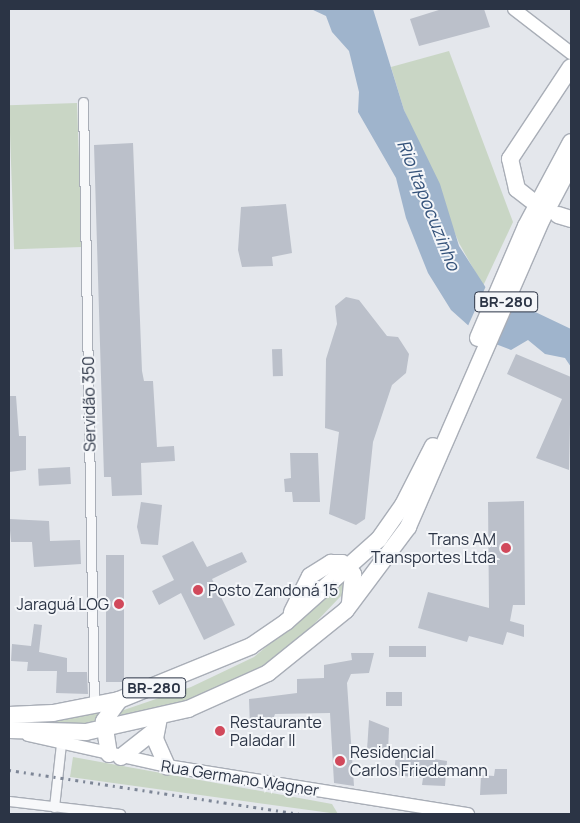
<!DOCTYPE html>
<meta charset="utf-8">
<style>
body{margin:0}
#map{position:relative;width:580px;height:823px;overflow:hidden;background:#e4e7ec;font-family:Manrope,sans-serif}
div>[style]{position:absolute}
.green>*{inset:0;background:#c9d6c5;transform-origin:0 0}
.water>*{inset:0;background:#9fb4cc}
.pier>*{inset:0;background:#e4e7ec}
.building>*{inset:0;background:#bbc0ca;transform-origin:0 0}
.roads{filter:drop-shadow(1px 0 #a9aeb7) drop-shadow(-1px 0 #a9aeb7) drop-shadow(0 1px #a9aeb7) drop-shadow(0 -1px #a9aeb7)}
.street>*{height:9px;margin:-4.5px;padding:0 4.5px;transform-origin:4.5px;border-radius:4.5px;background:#f7f8fa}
.secondary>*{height:12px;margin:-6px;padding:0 6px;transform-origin:6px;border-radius:6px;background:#fff}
.highway>*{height:16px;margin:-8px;padding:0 8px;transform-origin:8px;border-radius:8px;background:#fff}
.rail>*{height:3px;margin-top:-1.5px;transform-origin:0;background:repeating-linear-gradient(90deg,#7d8696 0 2.5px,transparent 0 7.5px)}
.dots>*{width:14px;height:14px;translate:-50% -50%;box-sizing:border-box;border:2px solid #f4f6f9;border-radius:50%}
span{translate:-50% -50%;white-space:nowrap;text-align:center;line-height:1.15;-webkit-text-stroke:4px #f4f6f9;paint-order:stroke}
.shield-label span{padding:1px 4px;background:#f4f6f9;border:1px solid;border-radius:4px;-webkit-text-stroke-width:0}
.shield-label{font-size:15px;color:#2b3445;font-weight:700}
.street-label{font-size:16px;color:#2b3445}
.poi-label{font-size:16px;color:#2b3445}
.right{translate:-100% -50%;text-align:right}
.left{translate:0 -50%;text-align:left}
.water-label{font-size:18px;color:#34527a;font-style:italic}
.frame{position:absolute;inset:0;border:10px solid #2b3445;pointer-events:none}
</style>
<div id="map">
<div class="green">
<i style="clip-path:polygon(449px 51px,513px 222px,483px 286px,459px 243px,404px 110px,391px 67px)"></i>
<i style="left:77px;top:103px;width:144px;height:68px;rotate:88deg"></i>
<i style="clip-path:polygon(348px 578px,349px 588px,339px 598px,291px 648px,260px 669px,180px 705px,114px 719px,118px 712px,191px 687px,254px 657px)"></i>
<i style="clip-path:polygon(100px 711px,95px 725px,9px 724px)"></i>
<i style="clip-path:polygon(73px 757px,332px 804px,338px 814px,70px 777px)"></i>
</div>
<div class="water">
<i style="clip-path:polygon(311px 9px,373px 9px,404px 110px,440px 184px,459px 246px,488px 291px,470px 327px,451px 310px,428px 273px,406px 218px,396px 178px,358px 112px,359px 92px,349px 51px,332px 32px,326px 16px)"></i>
<i style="clip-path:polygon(514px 295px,529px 309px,571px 329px,571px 367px,565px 358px,545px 354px,528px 340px,511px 350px,493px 343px)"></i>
</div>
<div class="pier">
<i style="clip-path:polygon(486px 286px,499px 288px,479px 338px,467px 328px)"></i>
</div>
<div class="building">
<i style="clip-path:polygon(442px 9px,484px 9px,490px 27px,419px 46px,410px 19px)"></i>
<i style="clip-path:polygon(133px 143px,142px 371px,144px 381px,153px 381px,157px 447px,174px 446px,175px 461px,141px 463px,142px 495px,112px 496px,111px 477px,104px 477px,94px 145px)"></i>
<i style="clip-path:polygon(286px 204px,292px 253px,272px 257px,273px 266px,242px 267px,238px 250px,241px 207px)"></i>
<i style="clip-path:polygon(346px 297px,359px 300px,387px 336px,398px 337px,409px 354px,406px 373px,392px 385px,373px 442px,365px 519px,356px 525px,329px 514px,339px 432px,325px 428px,326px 359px,337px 324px,335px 306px)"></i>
<i style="left:282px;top:349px;width:27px;height:10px;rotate:88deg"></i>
<i style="clip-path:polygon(516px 354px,571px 377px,569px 470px,536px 458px,562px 399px,507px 374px)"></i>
<i style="clip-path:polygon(9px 396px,16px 396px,19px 436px,26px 436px,26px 470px,9px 472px)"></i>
<i style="clip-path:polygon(290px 453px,318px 453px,320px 502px,293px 502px,292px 492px,285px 492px,284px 479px,291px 478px)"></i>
<i style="left:70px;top:467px;width:17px;height:32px;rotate:87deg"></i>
<i style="clip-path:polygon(524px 501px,525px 605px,513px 605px,510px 621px,524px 625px,524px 637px,507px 632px,503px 645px,469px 636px,467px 642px,418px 628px,428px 592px,489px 608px,488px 502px)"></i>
<i style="clip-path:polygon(141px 502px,162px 505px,158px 545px,141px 544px,137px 527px)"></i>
<i style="clip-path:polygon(9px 519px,49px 521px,50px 541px,80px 540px,81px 564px,34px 567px,32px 542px,11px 542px)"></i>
<i style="clip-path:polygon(193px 541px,207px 567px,242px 552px,247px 562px,212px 579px,235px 625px,204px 640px,181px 593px,159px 605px,152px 591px,174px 580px,162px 556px)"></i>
<i style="left:106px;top:555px;width:18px;height:127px"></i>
<i style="clip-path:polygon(34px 624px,42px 625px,39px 652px,67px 658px,67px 672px,87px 672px,88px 694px,56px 693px,57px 671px,27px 671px,28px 662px,11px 661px,12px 644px,31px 646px)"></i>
<i style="left:389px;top:646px;width:37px;height:11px"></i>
<i style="clip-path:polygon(351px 653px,374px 653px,369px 673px,351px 674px,347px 683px,354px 786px,334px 783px,330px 713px,275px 714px,270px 728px,250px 729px,249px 699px,297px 693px,297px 679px,324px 678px,324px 665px,352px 660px)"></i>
<i style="left:386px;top:692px;width:16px;height:14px"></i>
<i style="clip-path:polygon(369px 720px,389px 728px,388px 751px,367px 750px)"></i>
<i style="clip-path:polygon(396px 753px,447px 761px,445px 786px,422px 785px,423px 778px,394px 775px)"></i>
<i style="clip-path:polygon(495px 769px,507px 769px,507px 794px,480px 795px,481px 775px,494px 776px)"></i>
</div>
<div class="roads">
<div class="street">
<i style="left:83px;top:102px;width:604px;rotate:88.96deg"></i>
<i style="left:9px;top:801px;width:112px;rotate:6.7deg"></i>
<i style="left:54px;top:807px;width:63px;rotate:-83.7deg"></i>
</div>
<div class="secondary">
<i style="left:514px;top:9px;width:72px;rotate:37.7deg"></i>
<i style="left:28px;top:735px;width:142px;rotate:12.6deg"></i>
<i style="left:167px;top:766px;width:305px;rotate:9.1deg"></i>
</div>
<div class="highway">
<i style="left:531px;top:200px;width:18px;rotate:-142deg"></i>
<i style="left:517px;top:189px;width:31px;rotate:-103deg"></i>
<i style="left:510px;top:159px;width:110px;rotate:-56.5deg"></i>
<i style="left:558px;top:215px;width:14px;rotate:17deg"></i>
<i style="left:478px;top:338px;width:122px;rotate:-66.8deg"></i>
<i style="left:526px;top:226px;width:95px;rotate:-61.8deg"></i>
<i style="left:292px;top:612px;width:40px;rotate:-63.4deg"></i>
<i style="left:310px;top:576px;width:25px;rotate:-32deg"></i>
<i style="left:331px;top:563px;width:11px"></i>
<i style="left:342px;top:563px;width:16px;rotate:45deg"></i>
<i style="left:353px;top:574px;width:29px;rotate:96deg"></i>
<i style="left:9px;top:715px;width:44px;rotate:-2.6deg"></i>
<i style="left:53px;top:713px;width:67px;rotate:-11.1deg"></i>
<i style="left:119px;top:700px;width:143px;rotate:-22.2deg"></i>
<i style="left:251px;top:646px;width:42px;rotate:-34.4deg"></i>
<i style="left:286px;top:622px;width:125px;rotate:-41.7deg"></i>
<i style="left:379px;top:539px;width:42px;rotate:-54.8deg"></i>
<i style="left:403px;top:505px;width:66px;rotate:-63deg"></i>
<i style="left:159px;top:718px;width:21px;rotate:101deg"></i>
<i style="left:155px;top:739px;width:30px;rotate:66deg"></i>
<i style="left:9px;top:730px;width:77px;rotate:1.5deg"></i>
<i style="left:86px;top:732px;width:105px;rotate:-12.7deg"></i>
<i style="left:188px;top:709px;width:88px;rotate:-24.2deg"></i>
<i style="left:268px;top:673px;width:100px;rotate:-38.9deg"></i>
<i style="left:346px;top:610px;width:104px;rotate:-53.2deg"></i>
<i style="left:408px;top:527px;width:336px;rotate:-66.5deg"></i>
<i style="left:542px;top:219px;width:62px;rotate:-62.2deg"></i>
<i style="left:109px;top:754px;width:33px;rotate:-99deg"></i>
<i style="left:104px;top:721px;width:26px;rotate:-54deg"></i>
<i style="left:121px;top:757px;width:42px;rotate:-38.2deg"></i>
</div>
</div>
<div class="rail">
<i style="left:9px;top:770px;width:293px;rotate:8.6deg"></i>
</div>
<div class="dots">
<i style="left:506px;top:548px;background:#d1495b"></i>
<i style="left:198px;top:590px;background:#d1495b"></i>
<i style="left:119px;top:604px;background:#d1495b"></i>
<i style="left:220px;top:731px;background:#d1495b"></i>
<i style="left:340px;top:761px;background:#d1495b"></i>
</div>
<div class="shield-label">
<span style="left:506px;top:302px">BR-280</span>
<span style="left:154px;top:688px">BR-280</span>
</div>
<div class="street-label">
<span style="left:89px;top:404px;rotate:-91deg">Servidão 350</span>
<span style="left:240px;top:778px;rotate:9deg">Rua Germano Wagner</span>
</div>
<div class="poi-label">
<span class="right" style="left:496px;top:548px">Trans AM<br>Transportes Ltda</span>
<span class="left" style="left:208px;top:590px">Posto Zandoná 15</span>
<span class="right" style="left:109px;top:604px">Jaraguá LOG</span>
<span class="left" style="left:230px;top:731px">Restaurante<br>Paladar II</span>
<span class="left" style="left:350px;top:761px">Residencial<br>Carlos Friedemann</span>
</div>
<div class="water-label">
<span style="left:429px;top:205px;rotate:68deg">Rio Itapocuzinho</span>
</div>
<div class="frame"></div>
</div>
